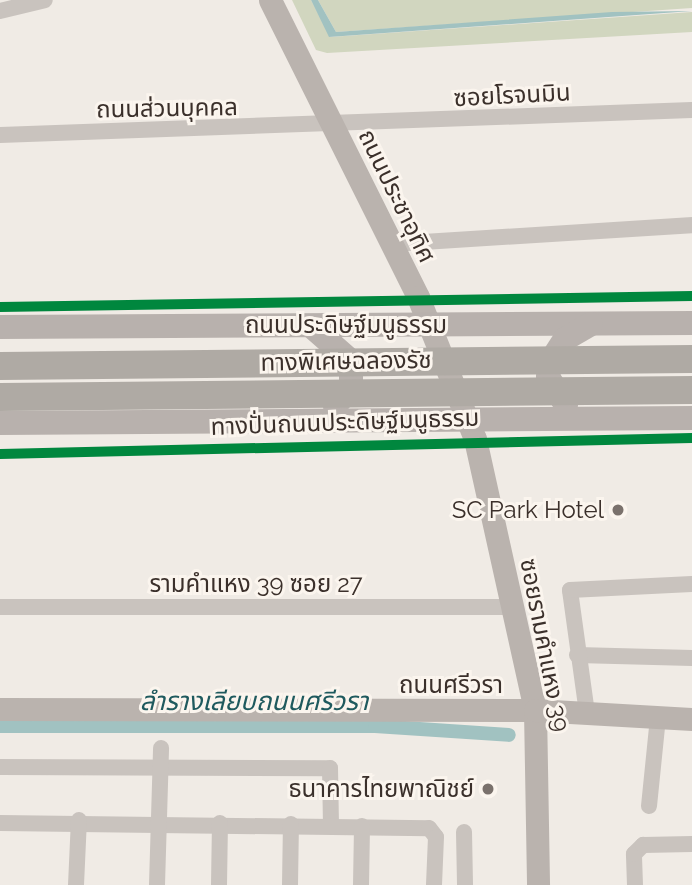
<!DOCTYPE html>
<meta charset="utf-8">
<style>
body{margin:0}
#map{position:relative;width:692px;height:885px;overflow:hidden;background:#f0ebe5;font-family:Raleway,"Noto Sans Thai",sans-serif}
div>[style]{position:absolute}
.green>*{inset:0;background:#d1d6bf}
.water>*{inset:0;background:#a1c2c1}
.canal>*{height:14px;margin:-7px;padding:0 7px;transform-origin:7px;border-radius:7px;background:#a1c2c1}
.street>*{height:16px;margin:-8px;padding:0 8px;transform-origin:8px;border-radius:8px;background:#c9c3be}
.secondary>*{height:23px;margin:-11.5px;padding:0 11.5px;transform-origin:11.5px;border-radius:11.5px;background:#bab3ae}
.primary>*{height:24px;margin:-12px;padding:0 12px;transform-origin:12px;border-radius:12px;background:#b8b1ad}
.highway>*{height:28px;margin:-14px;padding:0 14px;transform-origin:14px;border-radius:14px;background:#afaaa4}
.cycleway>*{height:10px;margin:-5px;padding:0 5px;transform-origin:5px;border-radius:5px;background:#00873e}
.dots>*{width:19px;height:19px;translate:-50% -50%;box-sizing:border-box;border:4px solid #fbf5ee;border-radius:50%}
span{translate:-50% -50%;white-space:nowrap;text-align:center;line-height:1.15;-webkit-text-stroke:6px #fbf5ee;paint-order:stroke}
.street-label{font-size:24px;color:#3b302b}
.poi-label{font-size:24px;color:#3b302b}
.right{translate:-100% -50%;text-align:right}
.water-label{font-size:26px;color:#1f5a5e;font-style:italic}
</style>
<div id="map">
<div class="green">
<i style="clip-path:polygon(292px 0,311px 0,330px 37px,692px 12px,692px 32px,327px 53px,316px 50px)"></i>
<i style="clip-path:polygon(318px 0,692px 0,692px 8px,336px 32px)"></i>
</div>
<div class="water">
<i style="clip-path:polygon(311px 0,318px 0,336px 32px,612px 12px,692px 11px,329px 37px)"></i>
</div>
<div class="canal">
<i style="left:0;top:726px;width:375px"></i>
<i style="left:375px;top:726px;width:134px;rotate:3.8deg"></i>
</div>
<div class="street">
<i style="left:0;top:11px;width:46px;rotate:-13.7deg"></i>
<i style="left:0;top:135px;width:692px;rotate:-2.07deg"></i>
<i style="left:392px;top:244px;width:301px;rotate:-3.6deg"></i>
<i style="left:0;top:607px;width:512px"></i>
<i style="left:577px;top:655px;width:115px;rotate:1.5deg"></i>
<i style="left:587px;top:713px;width:124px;rotate:-97.9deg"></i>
<i style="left:570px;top:590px;width:122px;rotate:-2.8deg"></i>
<i style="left:0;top:767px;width:330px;rotate:0.2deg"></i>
<i style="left:330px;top:768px;width:57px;rotate:89deg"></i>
<i style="left:649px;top:806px;width:89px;rotate:-84.2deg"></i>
<i style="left:0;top:823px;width:429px;rotate:0.7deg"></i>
<i style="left:429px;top:828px;width:11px;rotate:52deg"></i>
<i style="left:436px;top:837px;width:48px;rotate:92.4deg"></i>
<i style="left:464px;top:832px;width:53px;rotate:88.9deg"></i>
<i style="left:76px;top:885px;width:65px;rotate:-87.4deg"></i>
<i style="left:157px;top:885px;width:137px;rotate:-88.3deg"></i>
<i style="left:219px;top:885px;width:62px;rotate:-89.1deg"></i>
<i style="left:290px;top:885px;width:61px;rotate:-89.1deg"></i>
<i style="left:361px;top:885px;width:59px;rotate:-89deg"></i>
<i style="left:635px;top:885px;width:31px;rotate:-92deg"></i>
<i style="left:634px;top:854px;width:13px;rotate:-45deg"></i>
<i style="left:643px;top:845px;width:49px;rotate:-1.2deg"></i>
</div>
<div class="secondary">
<i style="left:270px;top:0;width:332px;rotate:63.5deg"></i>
<i style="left:418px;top:297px;width:153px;rotate:68.1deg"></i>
<i style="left:475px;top:439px;width:278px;rotate:77.5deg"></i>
<i style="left:535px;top:710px;width:175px;rotate:89deg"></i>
<i style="left:0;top:709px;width:535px;rotate:0.11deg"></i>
<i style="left:535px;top:710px;width:157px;rotate:3.3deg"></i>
</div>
<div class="primary">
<i style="left:311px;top:326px;width:53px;rotate:41.2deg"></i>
<i style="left:351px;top:361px;width:27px;rotate:90deg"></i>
<i style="left:351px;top:388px;width:24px;rotate:132deg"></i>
<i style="left:0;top:327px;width:692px;rotate:-0.33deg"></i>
<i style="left:566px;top:405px;width:33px;rotate:-123deg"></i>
<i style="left:548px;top:377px;width:15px;rotate:-82deg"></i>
<i style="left:550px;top:362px;width:27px;rotate:-57deg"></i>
<i style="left:565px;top:339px;width:30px;rotate:-30deg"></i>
<i style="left:0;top:423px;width:692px;rotate:-0.41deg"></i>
</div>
<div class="highway">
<i style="left:0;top:366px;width:692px;rotate:-0.58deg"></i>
<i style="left:0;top:397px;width:692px;rotate:-0.58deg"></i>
</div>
<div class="cycleway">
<i style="left:0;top:307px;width:692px;rotate:-0.91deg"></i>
<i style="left:0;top:454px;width:692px;rotate:-1.32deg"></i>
</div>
<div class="dots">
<i style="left:618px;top:510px;background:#7a716c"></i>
<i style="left:488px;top:789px;background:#7a716c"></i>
</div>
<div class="street-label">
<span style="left:512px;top:95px;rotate:-3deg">ซอยโรจนมิน</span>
<span style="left:167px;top:108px;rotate:-1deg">ถนนส่วนบุคคล</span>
<span style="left:397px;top:196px;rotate:64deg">ถนนประชาอุทิศ</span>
<span style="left:346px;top:325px">ถนนประดิษฐ์มนูธรรม</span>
<span style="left:346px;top:361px;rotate:-1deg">ทางพิเศษฉลองรัช</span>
<span style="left:345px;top:422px;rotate:-2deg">ทางปั่นถนนประดิษฐ์มนูธรรม</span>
<span style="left:256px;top:584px">รามคำแหง 39 ซอย 27</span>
<span style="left:545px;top:645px;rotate:79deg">ซอยรามคำแหง 39</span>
<span style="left:451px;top:685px">ถนนศรีวรา</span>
</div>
<div class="poi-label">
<span class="right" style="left:604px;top:510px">SC Park Hotel</span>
<span class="right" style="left:474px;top:789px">ธนาคารไทยพาณิชย์</span>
</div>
<div class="water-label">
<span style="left:254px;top:702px">ลำรางเลียบถนนศรีวรา</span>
</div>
</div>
